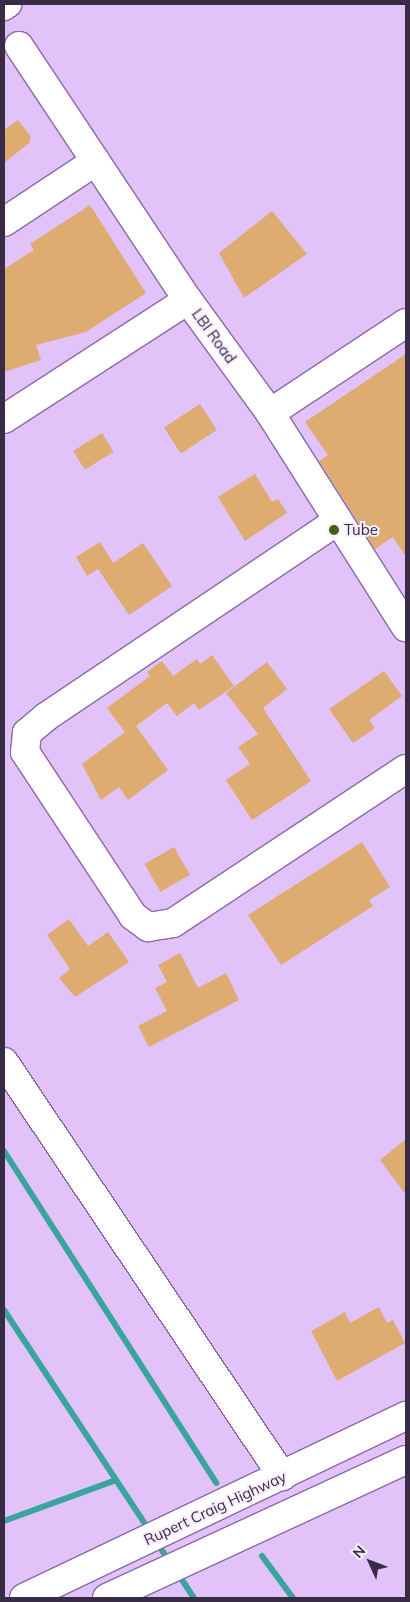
<!DOCTYPE html>
<style>
body{margin:0}
#map{position:relative;width:410px;height:1602px;overflow:hidden;background:#e1c3fa;font-family:Mulish,sans-serif}
div>[style]{position:absolute}
.stream>*{height:6px;margin:-3px;padding:0 3px;transform-origin:3px;border-radius:3px;background:#3aa49e}
.building>*{inset:0;background:#deab71;transform-origin:0 0}
.roads{filter:drop-shadow(1px 0 #8b68a7) drop-shadow(-1px 0 #8b68a7) drop-shadow(0 1px #8b68a7) drop-shadow(0 -1px #8b68a7)}
.minor>*{height:28px;margin:-14px;padding:0 14px;transform-origin:14px;border-radius:14px;background:#fff}
.major>*{height:28px;margin:-14px;padding:0 14px;transform-origin:14px;border-radius:14px;background:#fff}
.dots>*{width:14px;height:14px;translate:-50% -50%;box-sizing:border-box;border:2px solid #f6eefc;border-radius:50%}
span{translate:-50% -50%;white-space:nowrap;text-align:center;line-height:1.15;-webkit-text-stroke:4px #f6eefc;paint-order:stroke}
.street-label{font-size:15px;color:#392a45}
.poi-label{font-size:15px;color:#392a45}
.left{translate:0 -50%;text-align:left}
.frame{position:absolute;inset:0;border:5px solid #392a45;pointer-events:none}
.north{position:absolute;left:345px;top:1537px;width:50px;height:50px;-webkit-text-stroke:4px #f6eefc;paint-order:stroke;rotate:313deg;font-size:14px;font-weight:700;line-height:20px;text-align:center;color:#392a45}
.north::after{content:'';display:block;margin:auto;width:18px;height:22px;background:#392a45;clip-path:polygon(50% 0,100% 100%,50% 72%,0 100%)}
</style>
<div id="map">
<div class="stream">
<i style="left:4px;top:1151px;width:394px;rotate:57.4deg"></i>
<i style="left:4px;top:1310px;width:263px;rotate:56.6deg"></i>
<i style="left:4px;top:1521px;width:119px;rotate:-20.1deg"></i>
<i style="left:157px;top:1543px;width:23px;rotate:56deg"></i>
<i style="left:262px;top:1556px;width:52px;rotate:53.6deg"></i>
<i style="left:177px;top:1572px;width:31px;rotate:57deg"></i>
</div>
<div class="building">
<i style="clip-path:polygon(18px 120px,31px 137px,29px 143px,4px 163px,4px 130px)"></i>
<i style="clip-path:polygon(90px 205px,146px 293px,86px 332px,36px 345px,41px 360px,4px 372px,4px 269px,34px 250px,30px 244px)"></i>
<i style="clip-path:polygon(272px 211px,307px 254px,244px 298px,219px 253px)"></i>
<i style="clip-path:polygon(406px 354px,406px 557px,393px 537px,375px 549px,319px 461px,328px 455px,305px 422px)"></i>
<i style="left:200px;top:404px;width:31px;height:43px;rotate:57deg"></i>
<i style="left:102px;top:433px;width:22px;height:34px;rotate:58deg"></i>
<i style="clip-path:polygon(255px 474px,272px 502px,278px 499px,287px 513px,245px 541px,218px 497px)"></i>
<i style="clip-path:polygon(100px 542px,113px 563px,143px 543px,172px 586px,129px 615px,98px 569px,87px 576px,76px 557px)"></i>
<i style="clip-path:polygon(212px 655px,234px 686px,199px 710px,194px 703px,177px 716px,167px 703px,136px 726px,168px 770px,128px 800px,119px 787px,101px 800px,82px 764px,125px 732px,107px 708px,150px 676px,147px 672px,162px 661px,173px 676px,197px 659px,200px 664px)"></i>
<i style="clip-path:polygon(267px 662px,287px 689px,263px 708px,311px 781px,252px 820px,226px 780px,250px 764px,238px 747px,258px 734px,226px 693px)"></i>
<i style="clip-path:polygon(384px 671px,402px 696px,369px 720px,375px 728px,353px 743px,329px 709px)"></i>
<i style="clip-path:polygon(362px 842px,390px 887px,369px 900px,373px 906px,281px 965px,248px 915px)"></i>
<i style="left:174px;top:847px;width:32px;height:34px;rotate:60deg"></i>
<i style="clip-path:polygon(69px 919px,88px 946px,108px 932px,129px 962px,75px 997px,59px 978px,70px 969px,47px 935px)"></i>
<i style="clip-path:polygon(180px 953px,198px 988px,226px 973px,239px 1000px,149px 1047px,138px 1026px,167px 1011px,155px 988px,167px 982px,158px 965px)"></i>
<i style="clip-path:polygon(406px 1139px,406px 1195px,380px 1160px)"></i>
<i style="clip-path:polygon(379px 1307px,387px 1323px,393px 1320px,405px 1343px,337px 1381px,311px 1331px,345px 1312px,350px 1323px)"></i>
</div>
<div class="roads">
<div class="minor">
<i style="left:4px;top:6px;width:4px;rotate:-34deg"></i>
<i style="left:19px;top:46px;width:305px;rotate:56.4deg"></i>
<i style="left:188px;top:300px;width:140px;rotate:54deg"></i>
<i style="left:270px;top:413px;width:254px;rotate:57.6deg"></i>
<i style="left:4px;top:222px;width:110px;rotate:-33.5deg"></i>
<i style="left:270px;top:413px;width:163px;rotate:-33.5deg"></i>
<i style="left:4px;top:419px;width:219px;rotate:-32.9deg"></i>
<i style="left:336px;top:522px;width:349px;rotate:146.1deg"></i>
<i style="left:46px;top:717px;width:25px;rotate:140deg"></i>
<i style="left:27px;top:733px;width:19px;rotate:96deg"></i>
<i style="left:25px;top:752px;width:196px;rotate:56.6deg"></i>
<i style="left:133px;top:916px;width:19px;rotate:36deg"></i>
<i style="left:148px;top:927px;width:25px;rotate:-9deg"></i>
<i style="left:173px;top:923px;width:279px;rotate:-33.5deg"></i>
<i style="left:4px;top:1062px;width:499px;rotate:56.1deg"></i>
</div>
<div class="major">
<i style="left:24px;top:1598px;width:423px;rotate:-25.5deg"></i>
<i style="left:107px;top:1598px;width:329px;rotate:-24.8deg"></i>
</div>
</div>
<div class="dots">
<i style="left:334px;top:530px;background:#436215"></i>
</div>
<div class="street-label">
<span style="left:214px;top:336px;rotate:54deg">LBI Road</span>
<span style="left:215px;top:1508px;rotate:-25deg">Rupert Craig Highway</span>
</div>
<div class="poi-label">
<span class="left" style="left:344px;top:530px">Tube</span>
</div>
<div class="frame"></div>
<div class="north">N</div>
</div>
